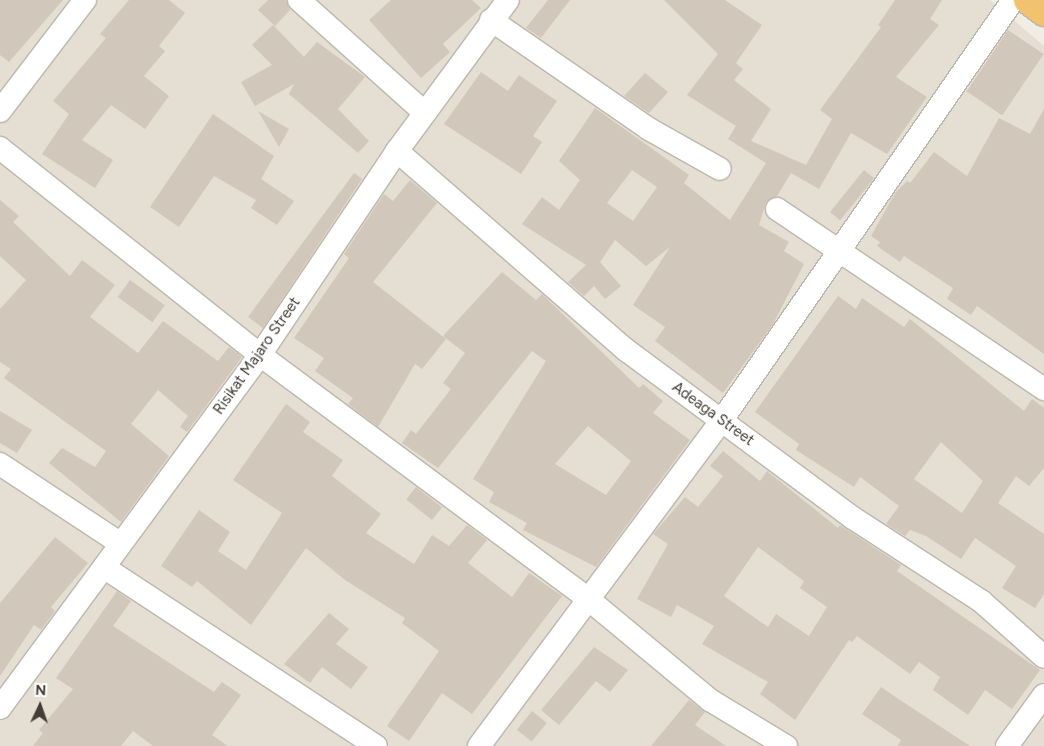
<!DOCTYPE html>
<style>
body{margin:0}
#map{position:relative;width:1044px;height:746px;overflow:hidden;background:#f1ede4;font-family:Figtree,sans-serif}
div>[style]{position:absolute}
.residential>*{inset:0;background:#e4ded3}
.building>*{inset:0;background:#d1c8bb;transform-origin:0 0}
.roads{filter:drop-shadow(1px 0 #beb7ab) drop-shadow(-1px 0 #beb7ab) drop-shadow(0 1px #beb7ab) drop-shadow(0 -1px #beb7ab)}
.minor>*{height:22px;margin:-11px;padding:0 11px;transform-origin:11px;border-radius:11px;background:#fff}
.highway>*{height:28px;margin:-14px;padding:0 14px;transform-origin:14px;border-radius:14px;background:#f1c36e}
span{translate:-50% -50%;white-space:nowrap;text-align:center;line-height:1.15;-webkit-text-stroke:5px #fff;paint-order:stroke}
.street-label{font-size:15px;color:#423d35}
.north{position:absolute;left:15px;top:681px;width:50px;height:50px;-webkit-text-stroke:4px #fff;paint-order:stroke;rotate:3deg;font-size:14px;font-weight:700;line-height:20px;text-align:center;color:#423d35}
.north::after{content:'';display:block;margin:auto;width:18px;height:22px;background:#423d35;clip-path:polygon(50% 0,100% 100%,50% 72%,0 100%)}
</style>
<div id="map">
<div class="residential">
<i style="clip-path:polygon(0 0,990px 0,1044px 46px,1044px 746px,0 746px)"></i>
</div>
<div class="building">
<i style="clip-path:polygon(0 0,63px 0,9px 62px,0 55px)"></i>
<i style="clip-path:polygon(129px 0,169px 0,185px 13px,159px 46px,165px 51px,144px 76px,169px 96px,145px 129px,111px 105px,82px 140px,113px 160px,95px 188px,42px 154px,69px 114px,53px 101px,106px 38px,100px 34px)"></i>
<i style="clip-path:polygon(268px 0,286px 0,290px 10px,275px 26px,258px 10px)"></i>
<i style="clip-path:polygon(391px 0,472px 0,481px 8px,443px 44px,450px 52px,421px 78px,369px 20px)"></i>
<i style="clip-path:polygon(548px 0,570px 0,541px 38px,526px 28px)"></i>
<i style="clip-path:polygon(evenodd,664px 0,725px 0,762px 25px,736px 63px,743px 69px,734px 80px,771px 109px,751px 141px,806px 165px,832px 119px,820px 110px,881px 27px,878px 25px,895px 0,942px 0,930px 19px,939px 25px,896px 77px,927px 97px,887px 154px,851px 133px,819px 189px,791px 173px,777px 196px,766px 202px,759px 225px,789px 242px,784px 251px,804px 264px,773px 324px,723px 393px,655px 341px,665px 327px,633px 305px,670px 247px,646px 266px,615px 240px,600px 262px,621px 286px,605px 299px,594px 286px,584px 296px,568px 282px,586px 265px,522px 224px,542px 197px,559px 210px,580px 180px,559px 161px,595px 108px,689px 175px,684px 183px,730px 220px,766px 163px,728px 139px,736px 126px,687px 95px,718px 54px,664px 0,632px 170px,657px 187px,633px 221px,607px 203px,632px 170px)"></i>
<i style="clip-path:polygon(273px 25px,304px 57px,317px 42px,365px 77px,338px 109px,369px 141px,358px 153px,289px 94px,294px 84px,255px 106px,241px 82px,272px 65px,252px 45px)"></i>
<i style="left:1008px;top:30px;width:43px;height:74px;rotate:34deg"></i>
<i style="clip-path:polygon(481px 72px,508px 91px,519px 75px,557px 101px,533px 136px,542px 142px,521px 174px,444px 124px)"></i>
<i style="clip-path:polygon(645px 73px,668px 92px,649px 113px,624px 96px)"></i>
<i style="clip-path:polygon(1044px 109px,1044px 354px,977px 306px,971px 315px,947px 299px,953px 288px,904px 256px,900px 262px,877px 246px,880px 242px,871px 236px,895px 193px,907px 181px,910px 183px,934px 152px,967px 176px,999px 118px,1030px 134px)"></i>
<i style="clip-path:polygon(258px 111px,289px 129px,279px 147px)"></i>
<i style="clip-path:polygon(213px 114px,274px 156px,261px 179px,294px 201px,277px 225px,251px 208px,256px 200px,214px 176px,179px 227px,150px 207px)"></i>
<i style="left:864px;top:170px;width:13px;height:54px;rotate:39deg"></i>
<i style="clip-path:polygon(354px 173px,362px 179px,263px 328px,248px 317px)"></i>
<i style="clip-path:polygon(410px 180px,437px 203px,373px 282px,446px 339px,422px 369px,415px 364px,378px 427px,348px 404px,353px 398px,315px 371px,324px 358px,294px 338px,349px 258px,344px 254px,384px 194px,393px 201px)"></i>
<i style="clip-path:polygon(0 200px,19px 216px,13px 222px,70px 276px,82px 260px,115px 285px,90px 317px,138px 353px,163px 321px,218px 361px,229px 347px,242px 357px,187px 432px,180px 427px,188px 416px,158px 390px,131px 424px,169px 456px,121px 522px,49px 463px,62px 448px,95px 467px,106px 451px,4px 378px,11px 369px,0 362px,0 309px,26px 280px,0 256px)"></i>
<i style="clip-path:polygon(evenodd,502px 272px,536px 300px,542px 294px,639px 388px,643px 384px,663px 401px,653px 413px,690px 440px,596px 567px,523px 530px,527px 523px,489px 502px,494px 492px,473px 479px,546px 361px,532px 351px,438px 468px,402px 443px,411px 430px,416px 434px,451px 389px,443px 383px,465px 353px,443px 336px,502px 272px,588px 426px,631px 461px,606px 495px,555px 464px,588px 426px)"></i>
<i style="left:130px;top:280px;width:43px;height:21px;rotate:36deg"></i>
<i style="clip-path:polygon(evenodd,838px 296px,856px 309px,862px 298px,904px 327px,910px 319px,1024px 411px,1032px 399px,1044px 408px,1044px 468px,1029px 486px,1016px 476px,998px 503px,1044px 534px,1044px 594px,1035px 608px,1002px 588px,1016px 566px,975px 538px,961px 559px,926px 536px,910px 530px,905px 536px,886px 524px,899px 506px,860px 477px,854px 487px,796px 450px,799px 444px,755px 412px,838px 296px,941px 442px,983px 481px,962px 513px,914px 479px,941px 442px)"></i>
<i style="clip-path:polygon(286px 404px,310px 422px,303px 432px,343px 460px,332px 476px,381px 514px,366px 533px,414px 564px,432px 535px,449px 546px,467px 525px,487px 540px,468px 563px,512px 597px,529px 573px,562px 596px,472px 714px,442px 693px,409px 741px,387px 726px,439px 651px,402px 623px,405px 618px,345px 580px,306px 548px,251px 625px,197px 581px,192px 587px,161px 566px,199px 510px,230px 532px,218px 551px,246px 570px,282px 513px,233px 480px)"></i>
<i style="clip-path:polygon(0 411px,32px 430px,17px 453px,0 443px)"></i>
<i style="clip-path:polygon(evenodd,723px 451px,760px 481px,767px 471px,838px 528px,840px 525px,901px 565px,897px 571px,1040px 670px,1012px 709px,985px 690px,968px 715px,933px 690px,940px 677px,919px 662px,910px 674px,857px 636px,852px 642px,849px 640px,795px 720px,760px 694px,768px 682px,702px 644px,714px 626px,677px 605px,671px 617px,637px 599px,668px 544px,653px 534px,685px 497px,698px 507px,723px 476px,710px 466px,723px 451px,758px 547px,804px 581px,800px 588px,827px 607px,809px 636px,776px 614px,768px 627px,724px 596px,758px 547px)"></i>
<i style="left:416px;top:487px;width:33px;height:16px;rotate:38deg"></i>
<i style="clip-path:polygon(55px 537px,88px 563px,51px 607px,55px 611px,41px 630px,34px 625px,0 676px,0 603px)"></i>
<i style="clip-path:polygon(117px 591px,131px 601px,113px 626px,214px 692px,222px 682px,241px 695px,212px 735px,228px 746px,153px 746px,133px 731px,121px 746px,33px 746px,43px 733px,39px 730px,73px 689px,56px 678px)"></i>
<i style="clip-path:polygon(329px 613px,349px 629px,336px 644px,368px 667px,351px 689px,322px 667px,310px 683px,284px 664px)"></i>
<i style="clip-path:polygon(594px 647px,628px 670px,610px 692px,596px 681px,559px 725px,541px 710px)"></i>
<i style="clip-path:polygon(881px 687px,894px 696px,970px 746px,898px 746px,901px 740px,862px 714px)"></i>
<i style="clip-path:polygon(689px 700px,705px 712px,695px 725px,726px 746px,651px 746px)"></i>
<i style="left:532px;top:711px;width:19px;height:24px;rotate:39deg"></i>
</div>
<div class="roads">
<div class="minor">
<i style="left:299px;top:0;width:169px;rotate:41.9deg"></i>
<i style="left:491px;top:20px;width:192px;rotate:34.6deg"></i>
<i style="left:649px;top:129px;width:81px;rotate:29.4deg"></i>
<i style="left:0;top:111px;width:140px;rotate:-52.6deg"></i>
<i style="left:0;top:148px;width:332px;rotate:38.5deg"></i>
<i style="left:260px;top:355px;width:407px;rotate:36.6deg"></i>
<i style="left:587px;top:598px;width:160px;rotate:39.7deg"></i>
<i style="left:710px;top:700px;width:89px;rotate:31.2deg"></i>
<i style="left:397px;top:151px;width:303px;rotate:41deg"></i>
<i style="left:626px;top:350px;width:282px;rotate:36.5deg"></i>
<i style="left:853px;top:518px;width:153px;rotate:33deg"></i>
<i style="left:981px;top:601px;width:84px;rotate:41.6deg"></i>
<i style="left:777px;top:209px;width:322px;rotate:34deg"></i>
<i style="left:0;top:464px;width:144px;rotate:33.4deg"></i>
<i style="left:105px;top:568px;width:324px;rotate:33.3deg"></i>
<i style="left:0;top:708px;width:438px;rotate:-53.6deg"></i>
<i style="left:260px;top:355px;width:246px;rotate:-56.1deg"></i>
<i style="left:397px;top:151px;width:187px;rotate:-53.7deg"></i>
<i style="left:479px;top:746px;width:407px;rotate:-53.3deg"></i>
<i style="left:722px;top:420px;width:511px;rotate:-55.28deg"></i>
<i style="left:1007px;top:746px;width:63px;rotate:-54deg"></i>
</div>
<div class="highway">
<i style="left:1028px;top:0;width:20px;rotate:37deg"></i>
</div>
</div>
<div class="street-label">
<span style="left:257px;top:356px;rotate:-55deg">Risikat Majaro Street</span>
<span style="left:713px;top:414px;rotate:36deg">Adeaga Street</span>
</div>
<div class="north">N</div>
</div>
